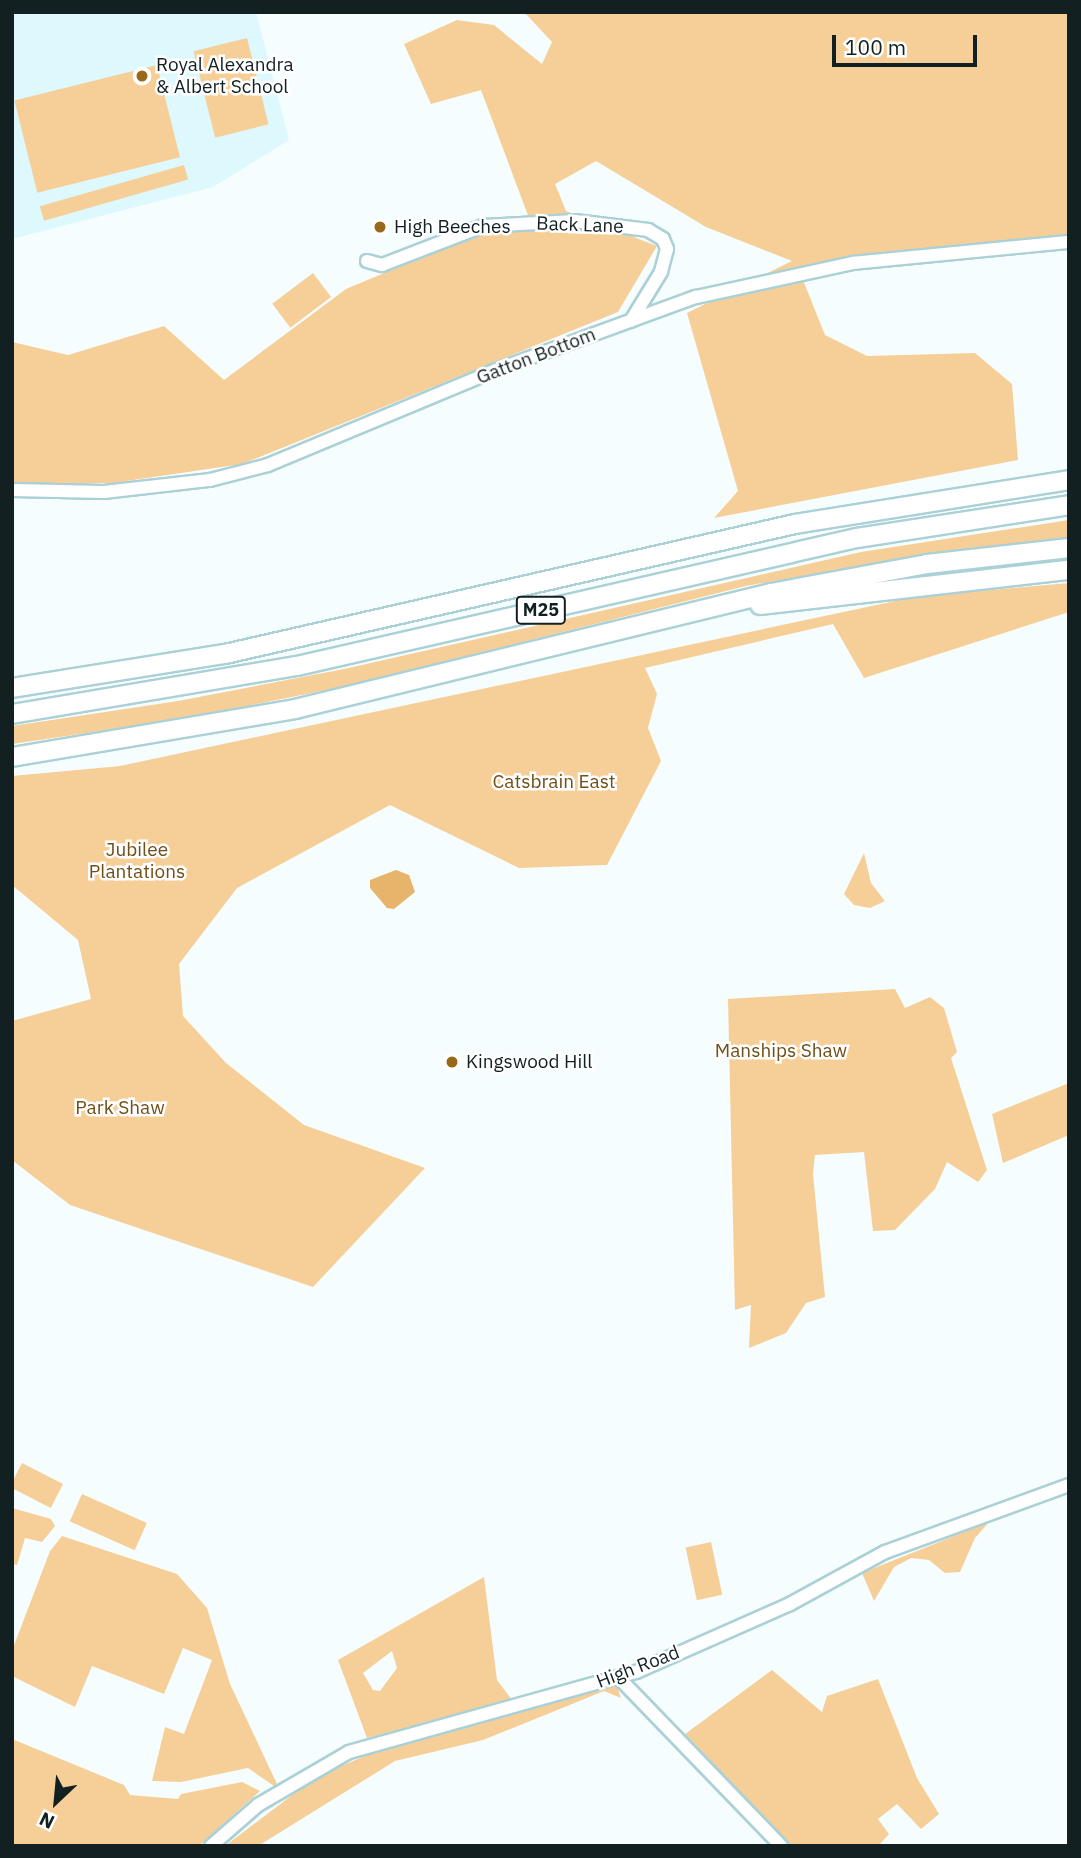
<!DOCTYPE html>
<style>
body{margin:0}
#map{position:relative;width:1081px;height:1858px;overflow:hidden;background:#f5fdfe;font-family:"IBM Plex Sans",sans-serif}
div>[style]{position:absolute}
.built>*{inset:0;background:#ddf9fd}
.green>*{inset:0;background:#f6cf98;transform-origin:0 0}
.water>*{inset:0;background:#e6b46b}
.roads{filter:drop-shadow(2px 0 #abd1d6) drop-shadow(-2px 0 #abd1d6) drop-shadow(0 2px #abd1d6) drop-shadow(0 -2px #abd1d6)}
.minor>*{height:12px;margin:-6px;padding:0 6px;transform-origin:6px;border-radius:6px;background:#fff}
.highway>*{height:18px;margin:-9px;padding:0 9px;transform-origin:9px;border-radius:9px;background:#fff}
.dots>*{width:19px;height:19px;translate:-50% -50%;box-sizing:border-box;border:4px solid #fff;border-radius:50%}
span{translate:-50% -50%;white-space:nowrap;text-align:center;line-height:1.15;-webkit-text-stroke:5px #fff;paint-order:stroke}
.shield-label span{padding:2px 5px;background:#fff;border:2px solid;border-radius:5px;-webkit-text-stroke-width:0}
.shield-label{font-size:18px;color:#122022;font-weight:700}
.poi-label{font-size:19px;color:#122022}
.left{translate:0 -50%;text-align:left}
.street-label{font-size:19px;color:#122022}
.park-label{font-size:19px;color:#704f18}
.frame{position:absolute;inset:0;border:14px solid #122022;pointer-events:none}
.north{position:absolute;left:21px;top:1767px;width:70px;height:70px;-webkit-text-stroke:5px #fff;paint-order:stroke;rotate:206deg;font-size:19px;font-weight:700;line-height:28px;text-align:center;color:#122022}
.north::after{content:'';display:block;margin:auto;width:24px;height:32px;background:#122022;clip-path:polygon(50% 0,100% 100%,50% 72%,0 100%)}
.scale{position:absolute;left:832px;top:35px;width:145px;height:32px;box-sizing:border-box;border:4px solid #122022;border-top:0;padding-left:9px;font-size:21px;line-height:24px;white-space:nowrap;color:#122022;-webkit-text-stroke:5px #fff;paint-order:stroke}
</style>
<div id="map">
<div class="built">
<i style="clip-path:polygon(12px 12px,256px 12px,289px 140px,213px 187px,12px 239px)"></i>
</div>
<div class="green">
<i style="clip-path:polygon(524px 12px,1069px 12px,1069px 235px,901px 252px,799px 270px,825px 335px,867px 356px,975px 353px,1012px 384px,1018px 460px,714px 518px,738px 491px,687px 313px,792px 261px,706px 227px,596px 161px,555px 184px,566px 211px,657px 246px,618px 312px,242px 464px,113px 483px,12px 483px,12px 342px,68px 355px,164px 326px,224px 380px,346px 289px,482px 232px,532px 226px,481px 90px,431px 104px,404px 44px,457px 20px,494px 25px,542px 64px,552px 42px)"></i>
<i style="left:247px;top:38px;width:89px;height:55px;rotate:76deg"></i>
<i style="left:157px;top:65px;width:95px;height:147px;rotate:76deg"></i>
<i style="left:184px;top:165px;width:15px;height:150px;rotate:74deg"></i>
<i style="left:313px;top:273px;width:30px;height:51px;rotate:53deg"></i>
<i style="clip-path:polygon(1069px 520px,1069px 537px,920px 555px,746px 586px,347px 686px,182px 719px,12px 744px,12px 726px,178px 701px,344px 669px,861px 552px)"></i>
<i style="clip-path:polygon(1069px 583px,1069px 612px,864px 678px,833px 624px,645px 668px,657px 694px,648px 728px,661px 761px,607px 865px,519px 868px,390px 805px,237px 888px,179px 964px,183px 1016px,226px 1063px,304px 1125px,425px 1168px,313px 1287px,70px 1205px,12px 1160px,12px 1021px,91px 999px,78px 940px,12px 885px,12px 776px,120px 766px,914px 597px)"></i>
<i style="clip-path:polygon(864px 853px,871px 883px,885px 901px,870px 908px,854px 905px,844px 894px)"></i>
<i style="clip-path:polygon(895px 989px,905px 1008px,930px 997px,944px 1008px,957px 1052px,951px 1058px,987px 1170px,978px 1182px,947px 1162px,935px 1189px,895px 1230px,873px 1231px,864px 1152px,815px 1155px,813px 1174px,825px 1297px,806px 1303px,786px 1333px,749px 1348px,751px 1305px,735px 1310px,728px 999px)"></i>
<i style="clip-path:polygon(1069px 1083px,1069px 1135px,1003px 1163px,992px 1114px)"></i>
<i style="left:22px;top:1463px;width:46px;height:27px;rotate:27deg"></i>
<i style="left:82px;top:1494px;width:71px;height:30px;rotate:24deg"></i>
<i style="clip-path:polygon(12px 1508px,51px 1519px,55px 1526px,42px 1542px,25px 1538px,17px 1565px,12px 1564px)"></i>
<i style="clip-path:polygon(989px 1522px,975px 1538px,960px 1572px,945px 1573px,929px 1560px,911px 1558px,894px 1567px,874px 1601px,862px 1573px)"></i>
<i style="clip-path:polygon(62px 1536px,177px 1574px,207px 1608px,230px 1684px,277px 1784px,274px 1786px,248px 1768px,181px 1782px,152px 1781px,165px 1727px,184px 1734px,212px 1660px,183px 1648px,164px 1694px,92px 1666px,75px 1707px,12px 1676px,13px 1648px,50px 1551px)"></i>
<i style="left:711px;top:1542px;width:54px;height:26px;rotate:78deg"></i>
<i style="clip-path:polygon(evenodd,484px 1577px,497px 1680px,512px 1700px,367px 1738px,338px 1660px,484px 1577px,392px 1651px,397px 1668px,380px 1691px,373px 1690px,363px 1673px,392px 1651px)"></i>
<i style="clip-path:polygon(772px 1670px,822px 1712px,827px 1696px,878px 1679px,917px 1778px,939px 1814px,921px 1829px,897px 1804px,878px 1819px,889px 1834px,878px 1846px,791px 1846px,685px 1734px)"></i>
<i style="clip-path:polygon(616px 1684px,621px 1698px,604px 1691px,483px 1740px,395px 1761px,258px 1846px,225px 1846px,316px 1777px,383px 1748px)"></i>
<i style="clip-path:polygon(12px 1739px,124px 1785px,130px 1795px,178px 1799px,181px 1794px,242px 1782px,260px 1791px,199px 1846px,12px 1846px)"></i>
</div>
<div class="water">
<i style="clip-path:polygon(396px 870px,409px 875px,415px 892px,394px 909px,387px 908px,370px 888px,370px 880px)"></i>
</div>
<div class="roads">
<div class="minor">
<i style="left:367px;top:261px;width:16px;rotate:15deg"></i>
<i style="left:382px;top:265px;width:108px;rotate:-21.1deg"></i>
<i style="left:483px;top:226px;width:92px;rotate:-3.1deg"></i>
<i style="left:575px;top:221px;width:74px;rotate:7deg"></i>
<i style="left:648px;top:230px;width:17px;rotate:31deg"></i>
<i style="left:663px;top:239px;width:11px;rotate:68deg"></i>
<i style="left:667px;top:249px;width:24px;rotate:105deg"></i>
<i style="left:661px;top:272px;width:57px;rotate:121.5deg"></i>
<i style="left:12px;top:490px;width:92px;rotate:1.2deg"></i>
<i style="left:104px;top:492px;width:107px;rotate:-6.5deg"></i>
<i style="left:210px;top:480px;width:60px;rotate:-14.5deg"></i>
<i style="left:268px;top:465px;width:247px;rotate:-22.6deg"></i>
<i style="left:496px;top:370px;width:213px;rotate:-20.1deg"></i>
<i style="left:696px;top:297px;width:161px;rotate:-12.2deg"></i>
<i style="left:853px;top:263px;width:217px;rotate:-5.6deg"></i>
<i style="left:618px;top:1677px;width:235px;rotate:46deg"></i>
<i style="left:211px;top:1846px;width:62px;rotate:-41.1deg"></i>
<i style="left:258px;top:1805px;width:105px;rotate:-30.2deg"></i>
<i style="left:349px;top:1752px;width:298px;rotate:-15.6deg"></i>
<i style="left:636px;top:1672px;width:168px;rotate:-23.8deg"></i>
<i style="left:790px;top:1604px;width:108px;rotate:-28.7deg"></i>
<i style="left:885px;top:1552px;width:196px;rotate:-20deg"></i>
</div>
<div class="highway">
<i style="left:760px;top:605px;width:311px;rotate:-6.5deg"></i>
<i style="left:12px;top:688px;width:216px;rotate:-9.1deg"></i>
<i style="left:225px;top:654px;width:585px;rotate:-12.85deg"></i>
<i style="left:795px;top:524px;width:278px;rotate:-9.1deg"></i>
<i style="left:12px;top:714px;width:289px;rotate:-9.6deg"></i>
<i style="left:297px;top:666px;width:574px;rotate:-12.88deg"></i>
<i style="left:857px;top:538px;width:215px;rotate:-8.8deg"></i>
<i style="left:12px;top:757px;width:287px;rotate:-9.6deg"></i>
<i style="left:295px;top:709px;width:490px;rotate:-13.7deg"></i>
<i style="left:771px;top:593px;width:159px;rotate:-10.5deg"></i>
<i style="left:927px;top:564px;width:143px;rotate:-6.4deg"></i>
</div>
</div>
<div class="dots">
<i style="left:142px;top:76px;background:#976919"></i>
<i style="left:380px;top:227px;background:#976919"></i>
<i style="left:452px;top:1062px;background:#976919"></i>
</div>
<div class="shield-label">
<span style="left:541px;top:610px">M25</span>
</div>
<div class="poi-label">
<span class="left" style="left:156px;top:76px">Royal Alexandra<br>&amp; Albert School</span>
<span class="left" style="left:394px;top:227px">High Beeches</span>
<span class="left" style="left:466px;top:1062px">Kingswood Hill</span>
</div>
<div class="street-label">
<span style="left:580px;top:225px;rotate:2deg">Back Lane</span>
<span style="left:536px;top:356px;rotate:-21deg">Gatton Bottom</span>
<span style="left:638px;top:1667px;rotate:-21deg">High Road</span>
</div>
<div class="park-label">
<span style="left:554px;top:782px">Catsbrain East</span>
<span style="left:137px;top:861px">Jubilee<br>Plantations</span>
<span style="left:781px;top:1051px">Manships Shaw</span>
<span style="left:120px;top:1108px">Park Shaw</span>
</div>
<div class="frame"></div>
<div class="north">N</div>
<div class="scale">100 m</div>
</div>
